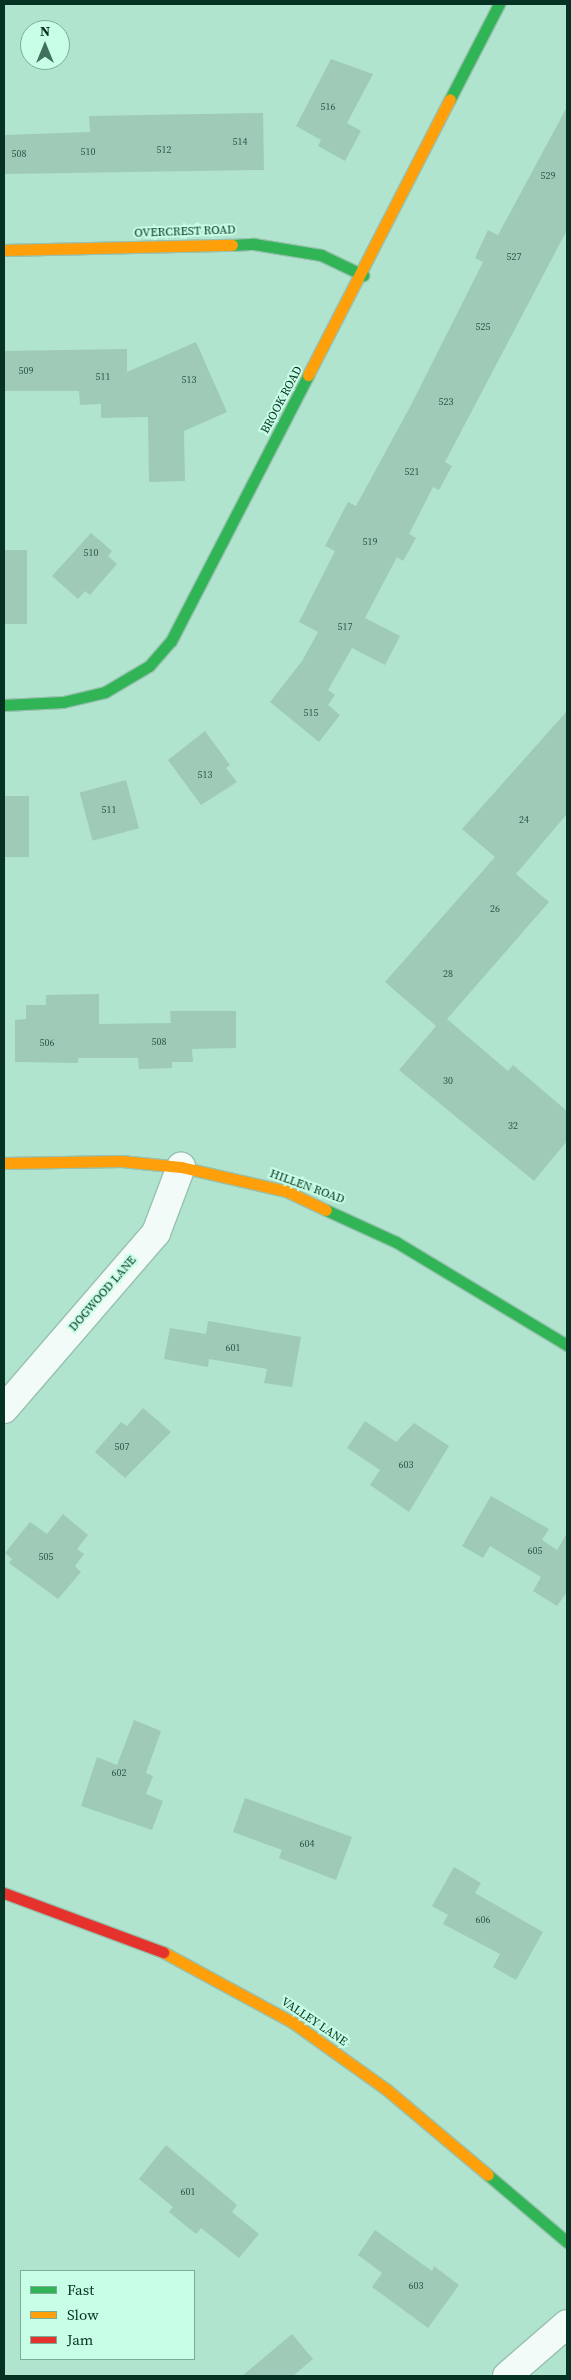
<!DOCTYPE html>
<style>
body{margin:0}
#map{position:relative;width:571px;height:2380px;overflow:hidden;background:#b0e4ce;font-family:"Source Serif 4",serif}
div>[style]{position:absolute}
.building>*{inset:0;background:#a0cab8;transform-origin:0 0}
.roads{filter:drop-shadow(1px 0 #97c1af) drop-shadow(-1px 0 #97c1af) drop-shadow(0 1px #97c1af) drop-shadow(0 -1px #97c1af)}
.street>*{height:28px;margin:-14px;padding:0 14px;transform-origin:14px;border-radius:14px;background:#f3fbf8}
.fast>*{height:11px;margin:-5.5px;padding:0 5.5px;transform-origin:5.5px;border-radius:5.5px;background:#30b455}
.slow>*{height:11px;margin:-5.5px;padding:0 5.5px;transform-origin:5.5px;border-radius:5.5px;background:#ff9f0a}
.jam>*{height:11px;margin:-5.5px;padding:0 5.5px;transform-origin:5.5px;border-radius:5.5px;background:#e5322d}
span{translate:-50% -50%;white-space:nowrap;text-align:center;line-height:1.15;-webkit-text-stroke:4px #c8fee5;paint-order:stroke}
.number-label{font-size:10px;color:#2c5848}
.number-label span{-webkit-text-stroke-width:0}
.street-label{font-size:12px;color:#063223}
.frame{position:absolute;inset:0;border:5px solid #063223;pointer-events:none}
.legend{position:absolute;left:20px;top:2270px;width:175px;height:90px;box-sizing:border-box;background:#c8fee5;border:1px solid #7aac97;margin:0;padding:6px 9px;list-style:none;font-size:15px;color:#063223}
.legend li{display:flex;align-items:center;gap:10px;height:25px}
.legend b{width:25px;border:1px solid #7aac97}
.north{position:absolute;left:20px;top:20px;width:50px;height:50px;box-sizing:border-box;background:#c8fee5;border:1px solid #7aac97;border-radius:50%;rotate:0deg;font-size:14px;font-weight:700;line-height:20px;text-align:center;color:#063223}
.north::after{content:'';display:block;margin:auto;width:18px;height:22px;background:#42705f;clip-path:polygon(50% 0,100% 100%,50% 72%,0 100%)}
</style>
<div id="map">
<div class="building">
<i style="clip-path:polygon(331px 59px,373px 74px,347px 123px,361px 131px,345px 161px,318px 146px,321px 140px,296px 126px)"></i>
<i style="clip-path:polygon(567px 107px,567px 230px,445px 462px,452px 466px,439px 490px,433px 487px,409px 534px,416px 538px,403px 561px,397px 557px,365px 618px,400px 636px,385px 665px,352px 648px,328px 690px,335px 695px,328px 705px,340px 715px,319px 742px,270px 702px,302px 661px,318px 632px,299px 622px,335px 551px,325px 546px,348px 502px,356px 506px,410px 407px,483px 262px,475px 258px,488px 230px,498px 235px)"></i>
<i style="clip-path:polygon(263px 113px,264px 170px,4px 174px,4px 135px,90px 132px,89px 116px)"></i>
<i style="clip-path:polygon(196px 342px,227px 412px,184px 431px,185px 481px,149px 482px,148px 417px,101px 418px,101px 404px,80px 405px,79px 391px,4px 391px,4px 351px,127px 349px,127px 372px)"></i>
<i style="clip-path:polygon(91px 533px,112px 551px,108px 556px,117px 564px,90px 595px,85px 591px,78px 599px,52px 576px)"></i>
<i style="left:4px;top:550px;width:23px;height:74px"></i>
<i style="clip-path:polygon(567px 711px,567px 814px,516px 874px,549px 902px,447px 1019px,508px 1071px,513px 1065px,567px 1111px,567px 1141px,534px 1181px,399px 1070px,436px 1026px,385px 982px,495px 857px,462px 829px)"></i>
<i style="clip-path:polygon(205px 731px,230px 765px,226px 768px,237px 782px,201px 805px,168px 760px)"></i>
<i style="left:126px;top:780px;width:50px;height:48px;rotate:75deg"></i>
<i style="left:29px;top:796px;width:61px;height:25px;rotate:90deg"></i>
<i style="clip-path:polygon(99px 994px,99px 1024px,171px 1023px,170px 1011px,236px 1011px,236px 1048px,192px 1049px,193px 1062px,172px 1062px,172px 1068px,139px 1069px,138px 1058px,78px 1058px,78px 1063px,15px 1062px,15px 1020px,26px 1019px,26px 1005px,46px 1005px,46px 995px)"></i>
<i style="clip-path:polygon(208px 1321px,301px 1337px,292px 1387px,264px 1383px,267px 1369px,209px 1359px,208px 1367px,164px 1359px,170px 1328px,206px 1334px)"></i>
<i style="clip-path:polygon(143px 1408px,171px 1432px,125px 1478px,95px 1452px,121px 1422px,127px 1426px)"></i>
<i style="clip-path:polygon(365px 1421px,396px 1442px,414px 1423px,449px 1446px,409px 1512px,370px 1485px,380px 1470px,347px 1448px)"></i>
<i style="clip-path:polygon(491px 1496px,549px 1529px,542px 1540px,557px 1550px,556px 1552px,567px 1533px,567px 1592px,557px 1606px,533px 1591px,541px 1577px,490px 1546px,483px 1558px,462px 1546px)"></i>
<i style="clip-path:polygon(63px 1514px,88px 1535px,77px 1549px,84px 1554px,75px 1566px,81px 1572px,58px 1599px,9px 1563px,12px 1559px,5px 1553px,30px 1522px,47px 1534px)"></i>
<i style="clip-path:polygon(134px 1720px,161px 1731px,146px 1773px,153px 1776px,146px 1794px,163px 1801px,152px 1830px,81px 1806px,97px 1757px,117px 1765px)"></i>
<i style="clip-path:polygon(245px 1798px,352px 1837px,336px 1880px,279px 1858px,282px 1850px,233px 1832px)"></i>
<i style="clip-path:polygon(454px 1867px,481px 1883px,475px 1893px,543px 1932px,516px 1980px,493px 1967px,500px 1954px,443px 1924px,448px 1915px,432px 1906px)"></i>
<i style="clip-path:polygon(166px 2145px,237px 2205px,232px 2212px,259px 2234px,239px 2258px,201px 2228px,196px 2234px,169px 2212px,173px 2207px,139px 2179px)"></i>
<i style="clip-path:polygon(375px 2230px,432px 2271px,434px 2266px,459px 2285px,428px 2328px,372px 2287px,382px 2273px,358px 2255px)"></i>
<i style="clip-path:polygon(292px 2334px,313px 2359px,293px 2376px,242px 2376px)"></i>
</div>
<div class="roads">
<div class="street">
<i style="left:4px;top:1409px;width:233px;rotate:-49.2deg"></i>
<i style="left:156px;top:1233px;width:71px;rotate:-69.3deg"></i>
<i style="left:507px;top:2376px;width:79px;rotate:-40.9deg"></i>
</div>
<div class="fast">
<i style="left:450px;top:99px;width:107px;rotate:-62.7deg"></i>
<i style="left:232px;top:245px;width:22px;rotate:-3deg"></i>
<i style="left:254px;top:244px;width:68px;rotate:9.3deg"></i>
<i style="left:321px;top:255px;width:47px;rotate:25.5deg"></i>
<i style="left:4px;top:705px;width:59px;rotate:-2.9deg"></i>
<i style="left:63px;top:702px;width:43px;rotate:-13.4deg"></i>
<i style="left:105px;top:692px;width:51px;rotate:-30.6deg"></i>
<i style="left:149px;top:666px;width:33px;rotate:-49deg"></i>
<i style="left:171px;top:641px;width:299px;rotate:-62.7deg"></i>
<i style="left:326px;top:1210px;width:77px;rotate:24.6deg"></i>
<i style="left:396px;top:1242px;width:200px;rotate:31.1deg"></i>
<i style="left:488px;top:2175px;width:104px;rotate:40.3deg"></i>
</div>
<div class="slow">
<i style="left:4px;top:250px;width:228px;rotate:-1.3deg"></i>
<i style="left:308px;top:375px;width:310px;rotate:-62.8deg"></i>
<i style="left:4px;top:1163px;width:117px;rotate:-1deg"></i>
<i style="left:121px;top:1161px;width:60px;rotate:5.7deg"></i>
<i style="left:181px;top:1167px;width:108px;rotate:12.9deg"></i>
<i style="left:286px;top:1191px;width:44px;rotate:25.4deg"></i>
<i style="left:163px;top:1952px;width:147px;rotate:28.5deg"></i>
<i style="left:292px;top:2022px;width:115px;rotate:35.5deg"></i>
<i style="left:386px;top:2089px;width:133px;rotate:40.1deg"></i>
</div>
<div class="jam">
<i style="left:4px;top:1893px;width:170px;rotate:20.4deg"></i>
</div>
</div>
<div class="number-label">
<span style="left:328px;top:107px">516</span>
<span style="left:240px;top:142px">514</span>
<span style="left:164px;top:150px">512</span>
<span style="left:88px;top:152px">510</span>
<span style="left:19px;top:154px">508</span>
<span style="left:548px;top:176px">529</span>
<span style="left:514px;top:257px">527</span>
<span style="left:483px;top:327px">525</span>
<span style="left:26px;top:371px">509</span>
<span style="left:103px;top:377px">511</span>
<span style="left:189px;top:380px">513</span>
<span style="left:446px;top:402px">523</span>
<span style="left:412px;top:472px">521</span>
<span style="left:370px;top:542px">519</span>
<span style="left:91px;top:553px">510</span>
<span style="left:345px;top:627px">517</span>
<span style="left:311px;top:713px">515</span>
<span style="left:205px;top:775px">513</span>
<span style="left:109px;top:810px">511</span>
<span style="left:524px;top:820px">24</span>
<span style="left:495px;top:909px">26</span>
<span style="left:448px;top:974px">28</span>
<span style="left:159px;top:1042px">508</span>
<span style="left:47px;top:1043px">506</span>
<span style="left:448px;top:1081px">30</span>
<span style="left:513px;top:1126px">32</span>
<span style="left:233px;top:1348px">601</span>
<span style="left:122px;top:1447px">507</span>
<span style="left:406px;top:1465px">603</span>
<span style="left:535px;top:1551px">605</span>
<span style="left:46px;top:1557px">505</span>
<span style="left:119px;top:1773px">602</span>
<span style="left:307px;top:1844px">604</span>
<span style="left:483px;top:1920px">606</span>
<span style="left:188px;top:2192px">601</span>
<span style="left:416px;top:2286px">603</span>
</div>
<div class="street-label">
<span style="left:185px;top:232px;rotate:-2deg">OVERCREST ROAD</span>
<span style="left:282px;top:400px;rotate:-62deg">BROOK ROAD</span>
<span style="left:307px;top:1187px;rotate:20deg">HILLEN ROAD</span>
<span style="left:103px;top:1294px;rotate:-49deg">DOGWOOD LANE</span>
<span style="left:314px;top:2022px;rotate:34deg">VALLEY LANE</span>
</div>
<div class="frame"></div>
<ul class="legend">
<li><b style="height:6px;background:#30b455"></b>Fast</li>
<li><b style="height:6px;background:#ff9f0a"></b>Slow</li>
<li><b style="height:6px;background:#e5322d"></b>Jam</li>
</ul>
<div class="north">N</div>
</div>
